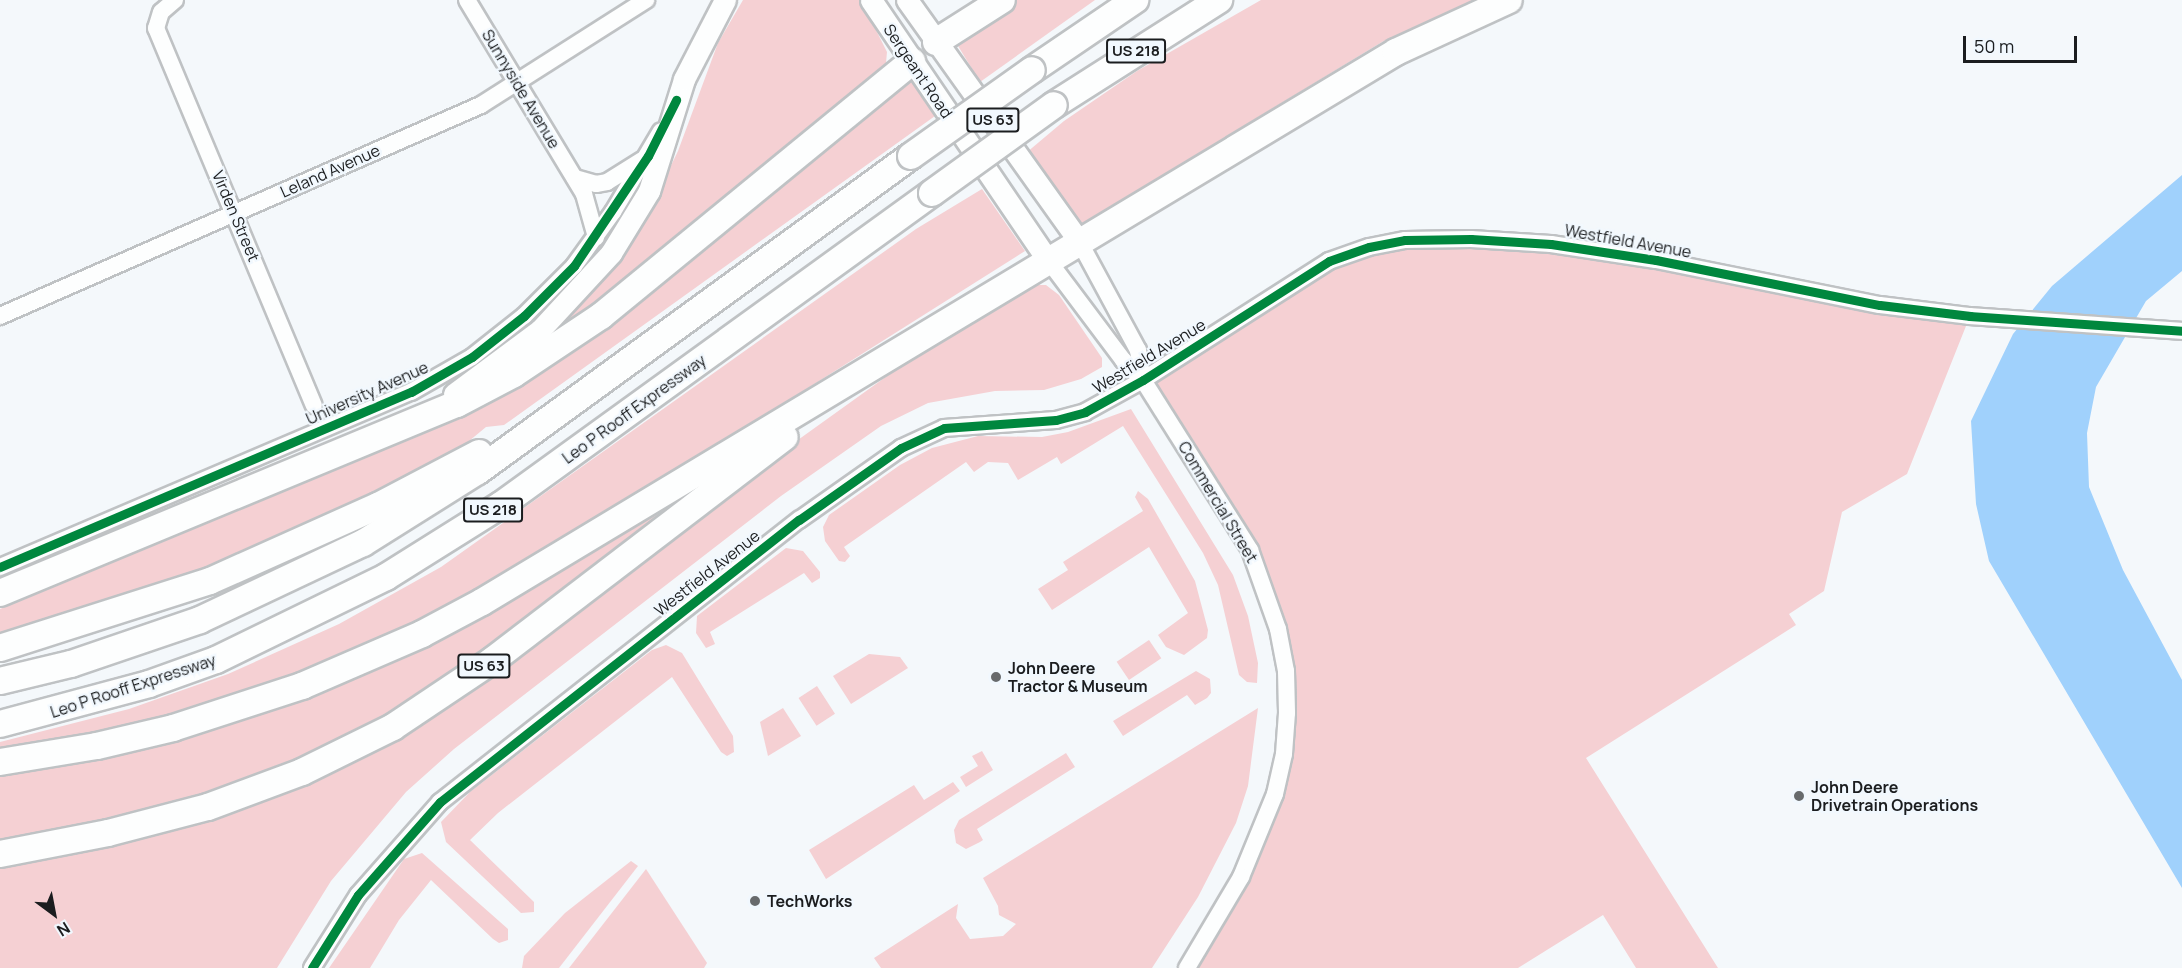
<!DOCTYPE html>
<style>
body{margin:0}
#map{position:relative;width:2182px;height:968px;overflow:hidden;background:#f4f8fb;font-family:Manrope,sans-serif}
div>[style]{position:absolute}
.green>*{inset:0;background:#f5d0d3;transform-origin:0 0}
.water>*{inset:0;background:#a0d1fc}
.roads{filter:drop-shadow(2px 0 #bfc2c4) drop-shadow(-2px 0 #bfc2c4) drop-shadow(0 2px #bfc2c4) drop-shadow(0 -2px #bfc2c4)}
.minor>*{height:16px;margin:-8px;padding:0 8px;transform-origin:8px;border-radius:8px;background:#fdfefe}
.major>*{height:21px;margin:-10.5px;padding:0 10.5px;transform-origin:10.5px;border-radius:10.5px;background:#fdfefe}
.highway>*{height:26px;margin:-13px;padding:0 13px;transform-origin:13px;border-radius:13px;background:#fdfefe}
.bridges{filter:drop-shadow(2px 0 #bfc2c4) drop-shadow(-2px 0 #bfc2c4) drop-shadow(0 2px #bfc2c4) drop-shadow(0 -2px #bfc2c4)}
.highway-bridge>*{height:26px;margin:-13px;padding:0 13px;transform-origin:13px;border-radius:13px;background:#fdfefe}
.cycleway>*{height:9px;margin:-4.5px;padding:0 4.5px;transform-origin:4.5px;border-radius:4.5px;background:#00873e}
.dots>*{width:16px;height:16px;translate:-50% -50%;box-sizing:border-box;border:3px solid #f1f8fe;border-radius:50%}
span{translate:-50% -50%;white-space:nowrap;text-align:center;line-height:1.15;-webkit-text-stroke:4.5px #f1f8fe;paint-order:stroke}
.shield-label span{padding:2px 4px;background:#f1f8fe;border:2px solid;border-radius:4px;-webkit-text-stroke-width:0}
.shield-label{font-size:15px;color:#1b1d1f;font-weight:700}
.street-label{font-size:16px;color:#1b1d1f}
.poi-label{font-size:16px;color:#1b1d1f;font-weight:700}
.left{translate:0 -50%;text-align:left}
.north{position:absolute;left:24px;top:884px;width:60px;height:60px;-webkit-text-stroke:4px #f1f8fe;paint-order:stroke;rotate:148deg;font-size:16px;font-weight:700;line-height:24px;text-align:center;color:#1b1d1f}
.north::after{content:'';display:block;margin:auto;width:21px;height:27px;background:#1b1d1f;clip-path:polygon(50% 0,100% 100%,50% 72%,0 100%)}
.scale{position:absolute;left:1963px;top:36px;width:114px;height:27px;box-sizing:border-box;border:3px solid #1b1d1f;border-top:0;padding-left:8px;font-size:18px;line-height:21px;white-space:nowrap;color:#1b1d1f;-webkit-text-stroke:4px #f1f8fe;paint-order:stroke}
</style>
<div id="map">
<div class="green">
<i style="clip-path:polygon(743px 0,861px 0,887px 52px,886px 63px,631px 283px,543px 340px,614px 264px,650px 209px,678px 151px,718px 43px)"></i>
<i style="clip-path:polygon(1016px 0,1095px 0,980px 82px,955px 41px)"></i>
<i style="clip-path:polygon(1261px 0,1474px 0,1382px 42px,1079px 226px,1026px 153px,1064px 121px,1137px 71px)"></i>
<i style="clip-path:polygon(908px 77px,935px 116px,504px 425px,486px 427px,457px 451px,392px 487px,182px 580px,0 634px,0 609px,428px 426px)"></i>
<i style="clip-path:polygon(982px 189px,1025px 251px,513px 574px,383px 642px,239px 698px,114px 730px,0 749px,0 742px,129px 709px,228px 674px,339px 624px,441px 567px,916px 229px)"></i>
<i style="clip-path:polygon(1471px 239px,1970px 316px,1907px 474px,1842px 512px,1824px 591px,1789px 614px,1796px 625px,1586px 758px,1718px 968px,1636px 968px,1603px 915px,1518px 968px,1187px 968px,1260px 838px,1287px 713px,1266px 587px,1143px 380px,1369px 247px)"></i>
<i style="clip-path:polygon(1029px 285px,1046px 285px,1059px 295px,1102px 358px,1102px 367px,1081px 379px,1044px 390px,995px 391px,928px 403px,881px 426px,781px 496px,454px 749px,406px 792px,331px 881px,277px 968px,0 968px,0 863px,331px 766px,688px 519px,901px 366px)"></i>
<i style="clip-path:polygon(1131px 409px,1233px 575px,1248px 616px,1258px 663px,1257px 683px,1247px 682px,1239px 675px,1218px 585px,1203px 553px,1123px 426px,1061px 464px,1057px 457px,1018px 480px,1008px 463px,988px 462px,974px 472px,966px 462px,844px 547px,850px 556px,845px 562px,839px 561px,825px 541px,823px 527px,829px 515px,900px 465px,932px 448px,978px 436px,1042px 437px,1068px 432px)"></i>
<i style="clip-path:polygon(733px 461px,503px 638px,383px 719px,349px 737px,260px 777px,146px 814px,0 843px,0 770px,226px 722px)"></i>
<i style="clip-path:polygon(1138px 491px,1148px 499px,1195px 581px,1208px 630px,1207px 638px,1184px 655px,1166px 647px,1158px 635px,1188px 613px,1149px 547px,1052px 610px,1038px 589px,1068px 570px,1063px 562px,1143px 511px,1135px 497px)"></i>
<i style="clip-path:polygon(786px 548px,803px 551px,820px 572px,820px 578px,812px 583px,804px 573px,710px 632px,715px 644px,706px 648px,696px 633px,697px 616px)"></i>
<i style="left:1149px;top:640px;width:22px;height:39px;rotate:56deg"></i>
<i style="clip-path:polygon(666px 645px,682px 653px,733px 736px,734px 752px,727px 756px,721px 752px,672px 677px,498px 813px,470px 840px,534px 902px,534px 912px,521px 913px,446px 842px,441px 822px,470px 792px,652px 650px)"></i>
<i style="clip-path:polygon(869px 654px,900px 657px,908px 668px,851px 704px,833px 676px)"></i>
<i style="clip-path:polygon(1196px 671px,1210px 679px,1211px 693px,1207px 698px,1195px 705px,1187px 695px,1123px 736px,1113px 721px)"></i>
<i style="left:817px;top:686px;width:33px;height:22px;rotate:57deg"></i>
<i style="clip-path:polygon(783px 708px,801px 736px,768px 756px,760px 722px)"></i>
<i style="clip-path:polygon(1258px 708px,1248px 786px,1236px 823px,1198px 897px,1152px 968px,881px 968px,874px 958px,958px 904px,956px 918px,970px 939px,1003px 936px,1016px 924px,999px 915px,998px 906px,983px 878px)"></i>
<i style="clip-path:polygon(982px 751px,993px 770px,966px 787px,960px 777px,978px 766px,972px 756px)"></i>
<i style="clip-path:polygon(1066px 753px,1075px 767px,977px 829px,983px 840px,980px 842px,966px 849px,956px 843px,954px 830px,959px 820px)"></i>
<i style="clip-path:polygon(953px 782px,960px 791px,826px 879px,809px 850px,914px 785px,924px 800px)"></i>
<i style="clip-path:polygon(422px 853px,508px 929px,508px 940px,499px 943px,493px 939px,431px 880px,399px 920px,370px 968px,329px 968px,404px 859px)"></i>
<i style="clip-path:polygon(631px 861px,638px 866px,559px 968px,522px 968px,524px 956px,565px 913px)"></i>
<i style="clip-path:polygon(646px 869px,707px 963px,704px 968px,569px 968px)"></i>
</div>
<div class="water">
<i style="clip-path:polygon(2182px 175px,2182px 271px,2146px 301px,2096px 387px,2087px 433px,2089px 487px,2123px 570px,2182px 680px,2182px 888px,1989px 561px,1976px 504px,1971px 421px,2013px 334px,2052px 286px)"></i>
</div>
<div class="roads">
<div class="minor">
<i style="left:175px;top:0;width:18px;rotate:139deg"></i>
<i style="left:161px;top:12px;width:17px;rotate:107deg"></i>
<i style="left:156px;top:28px;width:409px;rotate:67.3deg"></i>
<i style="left:467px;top:0;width:227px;rotate:58.9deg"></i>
<i style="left:584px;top:194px;width:45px;rotate:74.4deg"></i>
<i style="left:575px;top:178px;width:22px;rotate:16deg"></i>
<i style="left:596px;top:184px;width:11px;rotate:-10deg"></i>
<i style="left:607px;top:182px;width:41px;rotate:-32.2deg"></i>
<i style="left:1079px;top:241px;width:124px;rotate:61.6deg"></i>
<i style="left:1138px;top:350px;width:30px;rotate:81deg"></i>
<i style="left:1048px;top:260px;width:125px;rotate:53.1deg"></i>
<i style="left:1123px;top:360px;width:28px;rotate:45deg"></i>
<i style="left:1143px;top:380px;width:201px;rotate:57.8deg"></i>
<i style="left:1250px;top:550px;width:84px;rotate:70.5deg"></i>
<i style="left:1278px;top:629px;width:43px;rotate:79.2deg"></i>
<i style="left:1286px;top:671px;width:42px;rotate:88.6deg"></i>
<i style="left:1287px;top:713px;width:41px;rotate:94.2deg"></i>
<i style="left:1284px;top:754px;width:41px;rotate:102.7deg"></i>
<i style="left:1275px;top:794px;width:90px;rotate:112.3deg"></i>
<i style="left:1241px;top:877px;width:106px;rotate:120.7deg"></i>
<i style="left:0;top:316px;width:525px;rotate:-23.69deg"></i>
<i style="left:481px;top:105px;width:196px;rotate:-32.5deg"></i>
<i style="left:0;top:567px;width:447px;rotate:-23.1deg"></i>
<i style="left:411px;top:392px;width:70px;rotate:-29.8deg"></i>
<i style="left:472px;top:357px;width:66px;rotate:-38.3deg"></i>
<i style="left:524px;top:316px;width:71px;rotate:-45deg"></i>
<i style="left:574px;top:266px;width:67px;rotate:-54.2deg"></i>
<i style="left:613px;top:212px;width:94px;rotate:-59.3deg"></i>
<i style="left:312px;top:968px;width:86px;rotate:-57.8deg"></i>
<i style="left:358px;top:895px;width:124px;rotate:-48.6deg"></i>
<i style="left:440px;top:802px;width:457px;rotate:-38.2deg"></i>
<i style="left:799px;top:520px;width:125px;rotate:-35.2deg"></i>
<i style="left:901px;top:448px;width:47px;rotate:-24.9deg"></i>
<i style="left:944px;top:428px;width:112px;rotate:-4.1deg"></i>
<i style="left:1056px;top:420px;width:30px;rotate:-15deg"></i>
<i style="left:1085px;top:412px;width:66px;rotate:-28.9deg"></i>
<i style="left:1143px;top:380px;width:221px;rotate:-32.6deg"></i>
<i style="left:1329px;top:261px;width:42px;rotate:-19.3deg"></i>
<i style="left:1369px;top:247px;width:37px;rotate:-11deg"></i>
<i style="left:1405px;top:240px;width:66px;rotate:-0.9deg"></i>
<i style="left:1471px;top:239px;width:80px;rotate:3.6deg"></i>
<i style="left:1551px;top:244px;width:106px;rotate:8.7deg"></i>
<i style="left:1656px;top:260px;width:228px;rotate:11.4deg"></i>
<i style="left:1880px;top:305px;width:91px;rotate:7deg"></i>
<i style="left:1970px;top:316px;width:213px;rotate:4deg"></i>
</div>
<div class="major">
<i style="left:871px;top:0;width:315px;rotate:55.8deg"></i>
<i style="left:907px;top:0;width:296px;rotate:54.5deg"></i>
<i style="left:454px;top:394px;width:107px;rotate:-36.7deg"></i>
<i style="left:540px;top:330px;width:105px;rotate:-47.3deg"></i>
<i style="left:611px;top:253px;width:73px;rotate:-58.5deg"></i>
<i style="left:649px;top:191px;width:117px;rotate:-72.6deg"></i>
<i style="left:684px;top:79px;width:89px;rotate:-62.6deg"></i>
</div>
<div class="highway">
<i style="left:936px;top:42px;width:78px;rotate:-32.5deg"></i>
<i style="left:1032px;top:70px;width:125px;rotate:-34.2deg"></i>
<i style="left:1054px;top:105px;width:196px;rotate:-32.5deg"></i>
<i style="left:0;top:593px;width:495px;rotate:-22.5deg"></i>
<i style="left:457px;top:404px;width:64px;rotate:-27.8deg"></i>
<i style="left:514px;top:374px;width:105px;rotate:-33.7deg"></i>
<i style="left:601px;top:316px;width:402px;rotate:-39.3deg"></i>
<i style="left:0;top:648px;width:220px;rotate:-17.7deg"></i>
<i style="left:210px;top:581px;width:184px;rotate:-24.1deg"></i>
<i style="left:378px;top:506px;width:114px;rotate:-27.7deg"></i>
<i style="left:0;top:681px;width:73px;rotate:-13.5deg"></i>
<i style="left:71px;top:664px;width:136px;rotate:-18.8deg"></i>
<i style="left:200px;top:620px;width:180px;rotate:-25.3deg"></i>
<i style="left:363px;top:543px;width:136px;rotate:-32.1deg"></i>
<i style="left:478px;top:471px;width:535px;rotate:-36.04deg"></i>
<i style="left:0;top:724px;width:154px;rotate:-15deg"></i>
<i style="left:149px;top:684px;width:71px;rotate:-19.7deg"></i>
<i style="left:216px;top:660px;width:189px;rotate:-26deg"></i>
<i style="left:386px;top:577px;width:136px;rotate:-32.1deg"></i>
<i style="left:501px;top:505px;width:532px;rotate:-35.9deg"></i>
<i style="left:0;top:762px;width:98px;rotate:-9.4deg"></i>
<i style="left:97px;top:746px;width:78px;rotate:-13.3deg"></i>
<i style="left:173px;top:728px;width:136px;rotate:-18deg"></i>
<i style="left:302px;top:686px;width:131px;rotate:-23.4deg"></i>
<i style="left:422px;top:634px;width:68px;rotate:-28.1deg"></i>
<i style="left:482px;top:602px;width:1067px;rotate:-31.04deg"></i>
<i style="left:1396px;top:52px;width:124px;rotate:-24.7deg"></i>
<i style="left:0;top:854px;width:110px;rotate:-11deg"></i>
<i style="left:108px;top:833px;width:103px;rotate:-14.6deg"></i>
<i style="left:208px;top:807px;width:100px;rotate:-20.4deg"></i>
<i style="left:302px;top:772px;width:102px;rotate:-26.3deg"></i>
<i style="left:393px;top:727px;width:120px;rotate:-33.8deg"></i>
<i style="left:493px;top:660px;width:367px;rotate:-37.4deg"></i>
</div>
</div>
<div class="bridges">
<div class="highway-bridge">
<i style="left:911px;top:156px;width:148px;rotate:-35.4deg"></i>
<i style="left:932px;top:193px;width:150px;rotate:-35.8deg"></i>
</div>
</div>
<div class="cycleway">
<i style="left:0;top:567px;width:447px;rotate:-23.1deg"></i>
<i style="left:411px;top:392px;width:70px;rotate:-29.8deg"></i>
<i style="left:472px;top:357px;width:66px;rotate:-38.3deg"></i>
<i style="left:524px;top:316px;width:71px;rotate:-45deg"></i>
<i style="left:574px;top:266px;width:133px;rotate:-56.1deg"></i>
<i style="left:648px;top:156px;width:63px;rotate:-63.4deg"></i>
<i style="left:312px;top:968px;width:86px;rotate:-57.8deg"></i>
<i style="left:358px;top:895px;width:124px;rotate:-48.6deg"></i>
<i style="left:440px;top:802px;width:457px;rotate:-38.2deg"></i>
<i style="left:799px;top:520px;width:125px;rotate:-35.2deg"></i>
<i style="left:901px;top:448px;width:47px;rotate:-24.9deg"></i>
<i style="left:944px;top:428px;width:112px;rotate:-4.1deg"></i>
<i style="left:1056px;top:420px;width:30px;rotate:-15deg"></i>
<i style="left:1085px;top:412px;width:66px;rotate:-28.9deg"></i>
<i style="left:1143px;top:380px;width:221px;rotate:-32.6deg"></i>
<i style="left:1329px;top:261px;width:42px;rotate:-19.3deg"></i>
<i style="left:1369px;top:247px;width:37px;rotate:-11deg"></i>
<i style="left:1405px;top:240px;width:66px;rotate:-0.9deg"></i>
<i style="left:1471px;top:239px;width:80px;rotate:3.6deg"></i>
<i style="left:1551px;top:244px;width:106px;rotate:8.7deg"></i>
<i style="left:1656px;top:260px;width:228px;rotate:11.4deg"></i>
<i style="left:1880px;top:305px;width:91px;rotate:7deg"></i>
<i style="left:1970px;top:316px;width:213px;rotate:4deg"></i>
</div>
<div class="dots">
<i style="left:996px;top:677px;background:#676a6c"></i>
<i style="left:1799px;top:796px;background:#676a6c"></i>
<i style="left:755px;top:901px;background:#676a6c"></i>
</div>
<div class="shield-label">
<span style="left:1136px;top:51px">US 218</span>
<span style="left:993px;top:120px">US 63</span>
<span style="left:493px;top:510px">US 218</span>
<span style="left:484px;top:666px">US 63</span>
</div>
<div class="street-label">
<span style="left:918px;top:71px;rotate:56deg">Sergeant Road</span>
<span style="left:521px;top:89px;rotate:59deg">Sunnyside Avenue</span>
<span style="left:330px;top:171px;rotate:-24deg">Leland Avenue</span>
<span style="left:236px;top:216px;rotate:67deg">Virden Street</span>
<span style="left:1628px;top:241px;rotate:10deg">Westfield Avenue</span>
<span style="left:1149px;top:356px;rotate:-31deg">Westfield Avenue</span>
<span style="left:367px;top:393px;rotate:-24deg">University Avenue</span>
<span style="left:634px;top:409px;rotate:-36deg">Leo P Rooff Expressway</span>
<span style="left:1218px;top:502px;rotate:59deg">Commercial Street</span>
<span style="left:707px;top:573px;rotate:-38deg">Westfield Avenue</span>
<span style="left:133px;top:686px;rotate:-18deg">Leo P Rooff Expressway</span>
</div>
<div class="poi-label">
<span class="left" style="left:1008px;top:677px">John Deere<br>Tractor &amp; Museum</span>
<span class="left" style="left:1811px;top:796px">John Deere<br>Drivetrain Operations</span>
<span class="left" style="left:767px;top:901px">TechWorks</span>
</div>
<div class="north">N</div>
<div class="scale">50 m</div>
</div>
